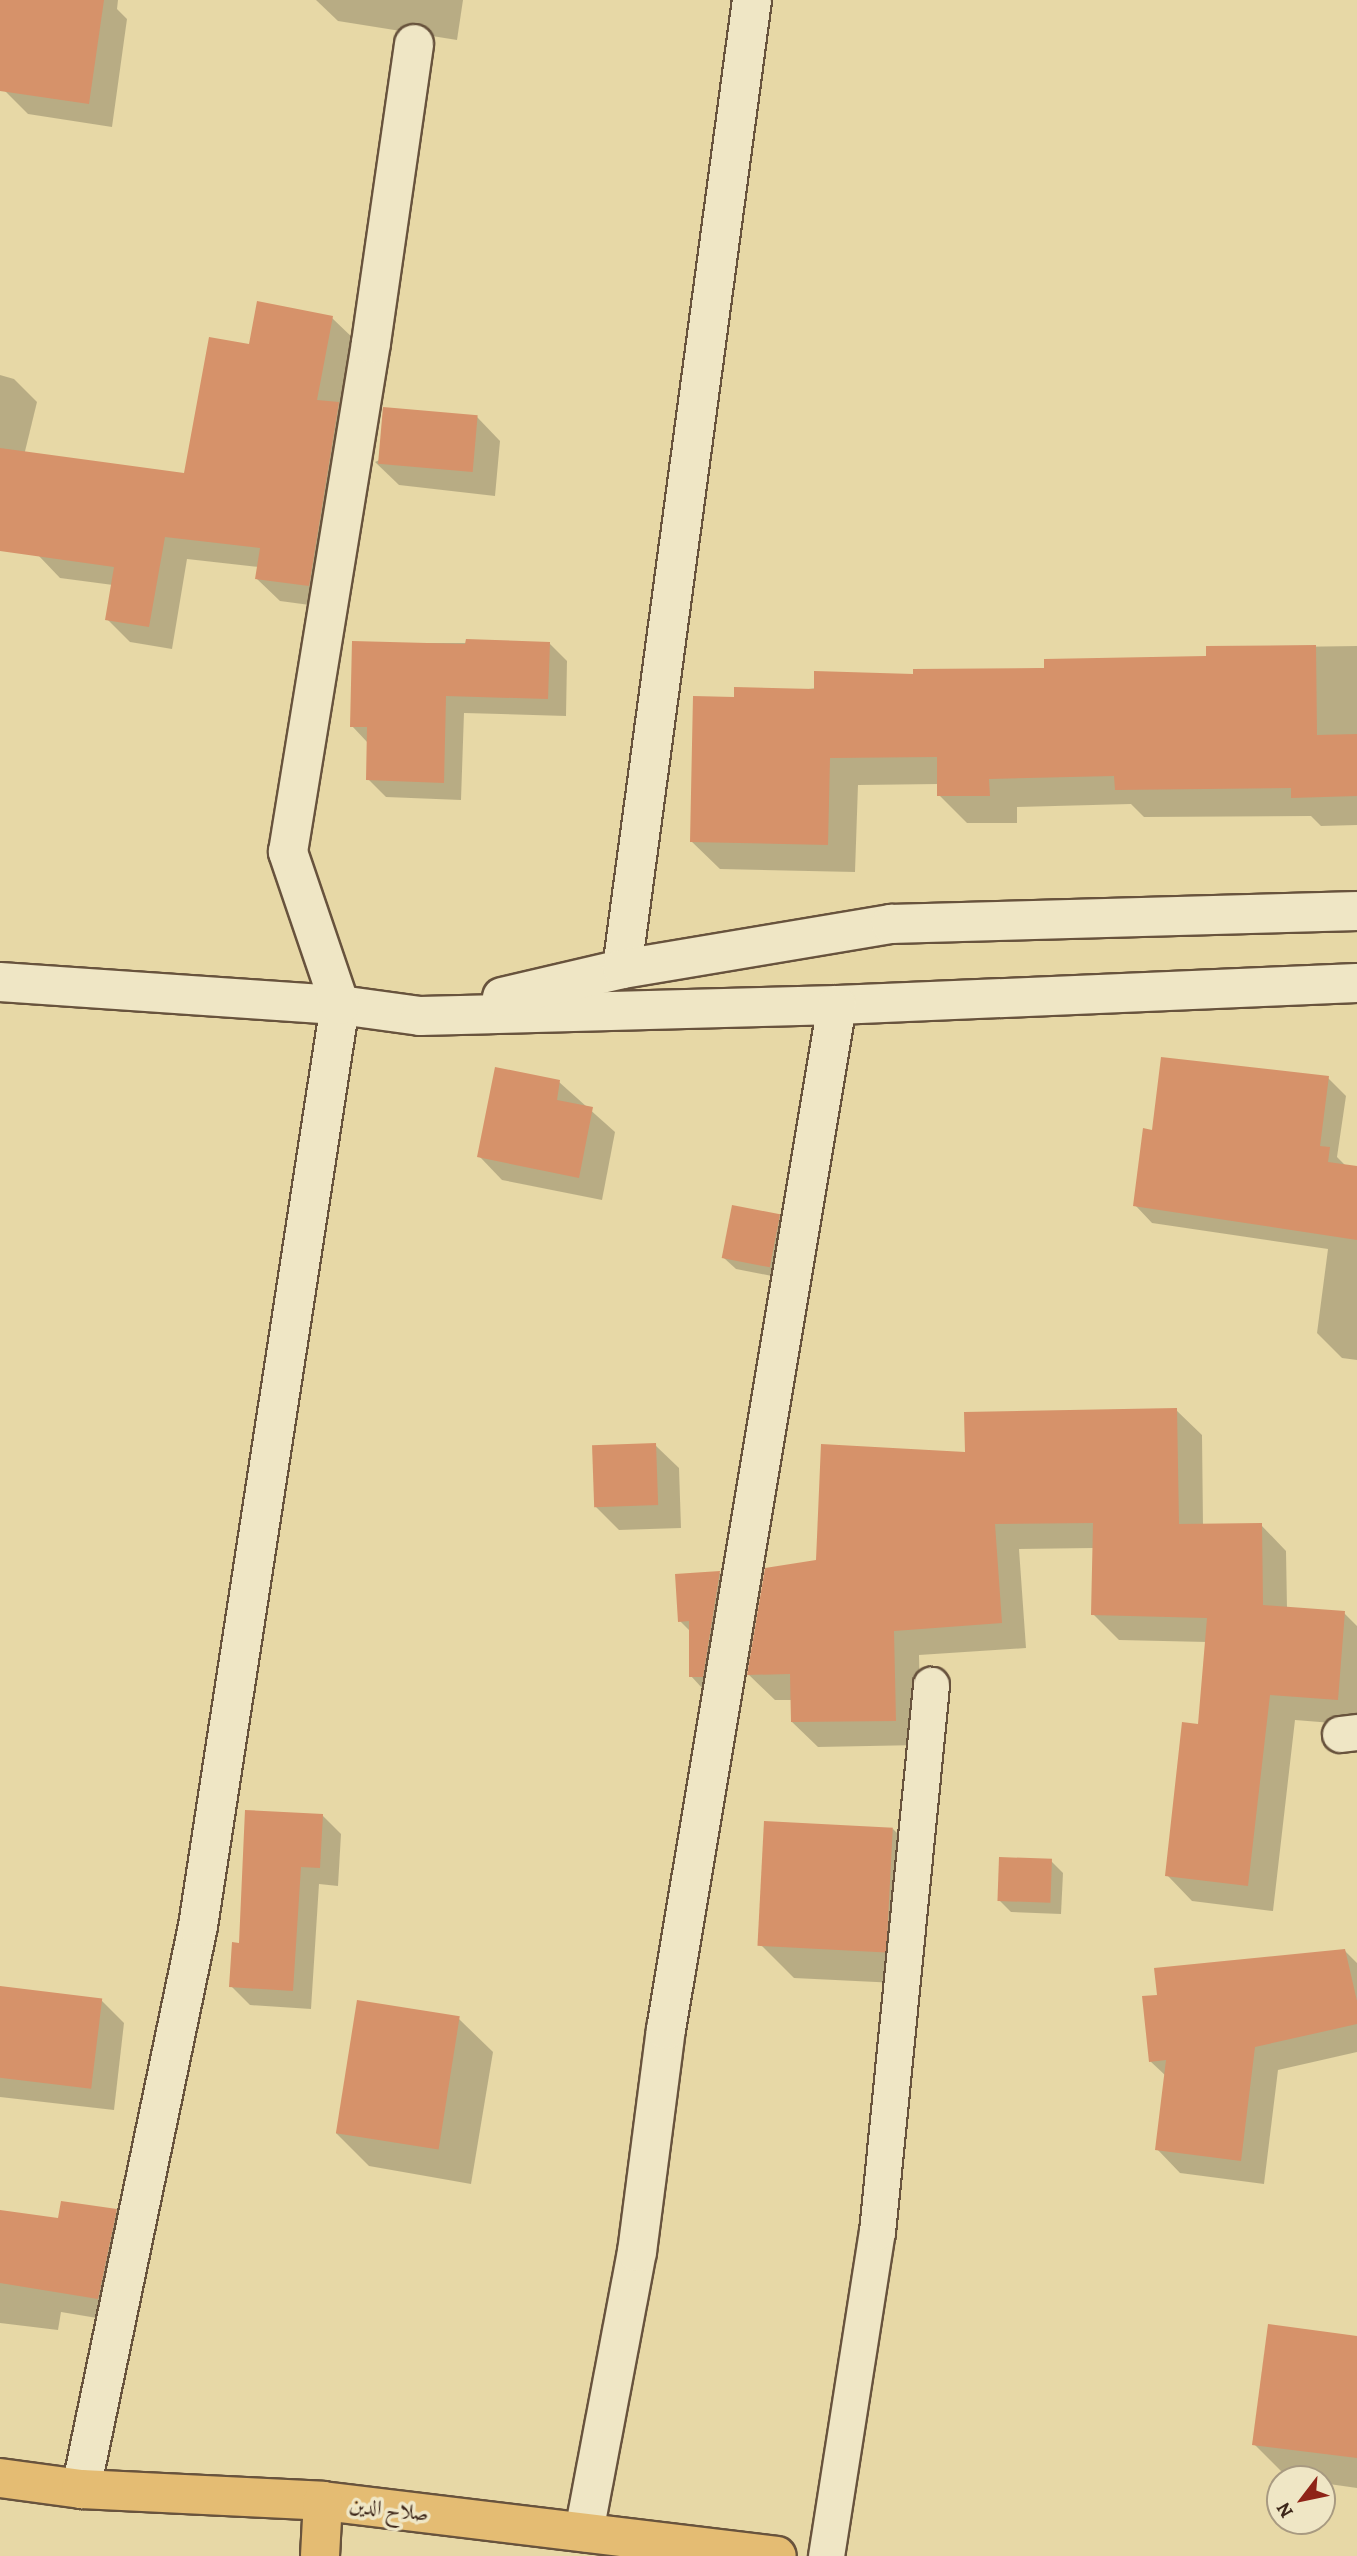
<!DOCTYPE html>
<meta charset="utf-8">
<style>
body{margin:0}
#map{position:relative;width:1357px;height:2556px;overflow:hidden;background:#e7d8a6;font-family:Alegreya,Amiri,serif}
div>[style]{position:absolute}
.shadow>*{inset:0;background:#0003}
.building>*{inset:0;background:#d6926a;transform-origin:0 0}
.roads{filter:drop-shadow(2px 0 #68533d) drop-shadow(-2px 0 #68533d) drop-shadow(0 2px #68533d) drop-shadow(0 -2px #68533d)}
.lane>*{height:35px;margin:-17.5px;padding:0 17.5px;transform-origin:17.5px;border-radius:17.5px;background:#efe6c5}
.street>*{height:38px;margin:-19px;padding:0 19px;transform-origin:19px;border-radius:19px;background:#efe6c5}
.highway>*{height:38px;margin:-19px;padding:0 19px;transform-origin:19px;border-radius:19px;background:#e4bc73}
span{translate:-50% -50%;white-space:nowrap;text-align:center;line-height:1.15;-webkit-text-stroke:7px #efe6c5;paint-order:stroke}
.street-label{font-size:21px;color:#3d271a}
.north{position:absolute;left:1266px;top:2465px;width:70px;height:70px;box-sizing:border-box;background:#efe6c5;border:2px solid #a89a81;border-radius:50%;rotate:238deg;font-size:19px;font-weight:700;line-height:28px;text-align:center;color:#3d271a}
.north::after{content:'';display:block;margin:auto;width:24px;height:32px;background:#8f2418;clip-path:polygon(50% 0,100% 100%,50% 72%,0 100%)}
</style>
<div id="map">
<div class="shadow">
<i style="clip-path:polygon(0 0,118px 0,117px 9px,127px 19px,112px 127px,28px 114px,0 86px)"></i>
<i style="clip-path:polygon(316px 0,463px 0,457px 40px,338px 21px)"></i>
<i style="clip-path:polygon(332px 318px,355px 340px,332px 608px,280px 601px,257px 579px,259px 567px,187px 559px,172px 649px,130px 642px,107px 619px,113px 585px,60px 578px,38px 555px,185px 475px,250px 346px)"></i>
<i style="clip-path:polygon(0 375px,14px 379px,37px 402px,20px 472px,0 467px)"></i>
<i style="clip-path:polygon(477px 417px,500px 441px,495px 496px,399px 485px,375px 462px)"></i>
<i style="clip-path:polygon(353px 643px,549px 643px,567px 661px,566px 716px,464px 713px,461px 800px,386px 797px,368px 779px,368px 743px,352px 726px)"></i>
<i style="clip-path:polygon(1357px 646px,1357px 825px,1321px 826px,1311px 816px,1144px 817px,1131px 804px,1017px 807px,1017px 823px,967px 823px,939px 795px,939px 784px,858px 785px,855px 872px,720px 869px,691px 841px,735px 698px,914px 676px,1208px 658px,1208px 648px)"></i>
<i style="clip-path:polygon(1328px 1078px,1346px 1096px,1337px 1157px,1346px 1166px,1357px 1167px,1357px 1360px,1342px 1358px,1317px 1333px,1328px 1249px,1152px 1223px,1135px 1205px,1153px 1132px)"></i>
<i style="clip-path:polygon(559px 1082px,615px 1132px,602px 1200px,502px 1180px,479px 1156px)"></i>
<i style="clip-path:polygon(779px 1216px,791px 1227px,782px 1278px,736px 1269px,724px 1258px)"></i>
<i style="clip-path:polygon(1176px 1410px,1202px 1435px,1203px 1525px,1261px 1525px,1286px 1551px,1287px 1608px,1344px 1613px,1357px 1626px,1357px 1725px,1295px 1720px,1273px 1911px,1192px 1901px,1167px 1875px,1200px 1726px,1207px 1642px,1119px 1640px,1093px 1614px,1094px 1548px,1019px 1549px,1026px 1648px,919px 1655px,921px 1745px,818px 1747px,792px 1722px,792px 1700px,775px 1700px,749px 1675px,817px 1561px,967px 1454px)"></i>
<i style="clip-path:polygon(655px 1445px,679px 1468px,681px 1528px,619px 1530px,596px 1507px)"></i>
<i style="clip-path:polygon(720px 1573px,731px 1584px,714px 1688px,702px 1688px,691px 1676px,691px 1632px,680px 1621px,676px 1576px)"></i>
<i style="clip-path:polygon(322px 1815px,341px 1834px,338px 1886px,319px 1884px,311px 2009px,250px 2005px,231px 1986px,241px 1945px)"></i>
<i style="clip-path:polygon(893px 1829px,926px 1862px,917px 1984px,794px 1978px,761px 1945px)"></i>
<i style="clip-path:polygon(1051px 1861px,1063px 1873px,1061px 1914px,1011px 1912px,999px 1900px)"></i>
<i style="clip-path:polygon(1344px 1950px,1357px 1963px,1357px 2052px,1278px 2070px,1264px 2184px,1180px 2173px,1157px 2149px,1166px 2076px,1150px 2061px,1159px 1996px)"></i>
<i style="clip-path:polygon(0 1988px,101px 2000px,124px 2023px,114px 2110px,0 2097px)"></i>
<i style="clip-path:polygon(459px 2019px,493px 2052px,471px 2184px,369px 2166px,336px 2133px)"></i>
<i style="clip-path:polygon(116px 2211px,139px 2234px,121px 2322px,61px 2312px,58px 2330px,0 2323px,0 2212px,60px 2220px)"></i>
<i style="clip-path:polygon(1357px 2338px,1357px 2488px,1322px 2483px,1322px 2479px,1289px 2479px,1254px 2444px)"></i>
</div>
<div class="building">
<i style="clip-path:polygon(0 0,104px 0,89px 104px,0 91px)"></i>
<i style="clip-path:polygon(257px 301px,333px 316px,317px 400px,339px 402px,309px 586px,255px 579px,260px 548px,165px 537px,149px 627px,105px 620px,114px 567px,0 551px,0 448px,184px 473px,209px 337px,249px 344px)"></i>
<i style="left:383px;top:407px;width:95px;height:57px;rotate:5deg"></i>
<i style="clip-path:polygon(466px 639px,550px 642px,548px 699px,446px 696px,444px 783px,366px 780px,367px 727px,350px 727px,352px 641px,465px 644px)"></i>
<i style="clip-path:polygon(1316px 645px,1317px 735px,1357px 734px,1357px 796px,1291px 798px,1291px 788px,1115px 790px,1114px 776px,989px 779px,990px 796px,937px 796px,937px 757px,830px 758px,828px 845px,690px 842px,693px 696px,734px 697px,734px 687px,814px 689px,814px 671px,913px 674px,913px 669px,1044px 668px,1044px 659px,1206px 656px,1206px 646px)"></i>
<i style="clip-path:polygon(1161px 1057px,1329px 1076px,1320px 1146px,1330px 1147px,1328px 1162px,1357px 1166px,1357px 1240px,1133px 1206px,1143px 1128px,1152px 1130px)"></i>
<i style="clip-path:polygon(495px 1067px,560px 1080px,557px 1100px,593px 1107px,579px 1178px,477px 1157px)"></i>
<i style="left:732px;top:1205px;width:49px;height:54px;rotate:11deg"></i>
<i style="clip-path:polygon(1177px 1408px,1179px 1524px,1262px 1523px,1263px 1605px,1345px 1611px,1338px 1700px,1270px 1695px,1248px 1886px,1165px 1876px,1182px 1722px,1198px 1724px,1207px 1618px,1091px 1615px,1093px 1523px,995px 1524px,1002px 1623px,894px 1631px,896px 1721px,791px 1722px,790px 1674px,747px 1675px,765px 1568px,816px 1560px,821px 1444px,965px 1452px,964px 1412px)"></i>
<i style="left:656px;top:1443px;width:62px;height:64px;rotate:88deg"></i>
<i style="clip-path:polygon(720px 1571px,703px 1677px,689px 1677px,689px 1621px,678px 1622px,675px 1574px)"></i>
<i style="clip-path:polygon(245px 1810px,323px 1814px,320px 1868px,301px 1867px,293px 1991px,229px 1987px,232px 1942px,239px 1943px)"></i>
<i style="left:764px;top:1821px;width:129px;height:125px;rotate:3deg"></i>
<i style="left:999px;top:1857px;width:53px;height:44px;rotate:2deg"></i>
<i style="clip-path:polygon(1345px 1949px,1357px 2001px,1357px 2024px,1255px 2047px,1241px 2161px,1155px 2150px,1166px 2060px,1149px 2062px,1142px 1996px,1157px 1995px,1154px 1968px)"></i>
<i style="left:0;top:1986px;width:103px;height:91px;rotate:7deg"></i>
<i style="left:357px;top:2000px;width:104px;height:135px;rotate:9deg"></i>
<i style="clip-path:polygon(61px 2201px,117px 2209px,98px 2299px,0 2283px,0 2210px,58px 2218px)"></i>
<i style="clip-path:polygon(1268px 2324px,1357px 2336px,1357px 2458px,1252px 2445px)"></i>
</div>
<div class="roads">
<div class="lane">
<i style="left:1340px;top:1734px;width:17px;rotate:-7deg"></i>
<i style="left:826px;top:2556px;width:328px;rotate:-81.1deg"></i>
<i style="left:877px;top:2232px;width:550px;rotate:-84.36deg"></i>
</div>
<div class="street">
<i style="left:622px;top:969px;width:978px;rotate:-82.36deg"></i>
<i style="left:0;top:982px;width:341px;rotate:3.9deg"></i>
<i style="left:340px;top:1005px;width:81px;rotate:7.8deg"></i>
<i style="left:420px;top:1016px;width:417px;rotate:-1.5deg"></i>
<i style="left:837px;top:1005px;width:520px;rotate:-2.42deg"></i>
<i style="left:502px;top:997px;width:123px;rotate:-13.1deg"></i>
<i style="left:622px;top:969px;width:273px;rotate:-9.5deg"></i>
<i style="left:891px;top:924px;width:466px;rotate:-1.6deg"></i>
<i style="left:81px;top:2489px;width:575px;rotate:-78.26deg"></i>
<i style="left:198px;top:1926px;width:932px;rotate:-81.24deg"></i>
<i style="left:340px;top:1005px;width:162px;rotate:-108.8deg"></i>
<i style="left:288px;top:852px;width:516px;rotate:-80.74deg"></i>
<i style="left:371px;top:343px;width:302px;rotate:-81.8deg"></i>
<i style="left:584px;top:2532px;width:285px;rotate:-79.3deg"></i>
<i style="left:637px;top:2252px;width:224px;rotate:-82.6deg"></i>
<i style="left:666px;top:2030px;width:1039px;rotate:-80.53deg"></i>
</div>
<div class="highway">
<i style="left:0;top:2478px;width:82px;rotate:7.7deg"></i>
<i style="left:81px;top:2489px;width:242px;rotate:2.8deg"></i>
<i style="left:323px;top:2501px;width:457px;rotate:6.9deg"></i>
<i style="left:320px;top:2556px;width:55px;rotate:-86.9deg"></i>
</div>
</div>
<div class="street-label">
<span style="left:389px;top:2509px;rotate:7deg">صلاح الدين</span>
</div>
<div class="north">N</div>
</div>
